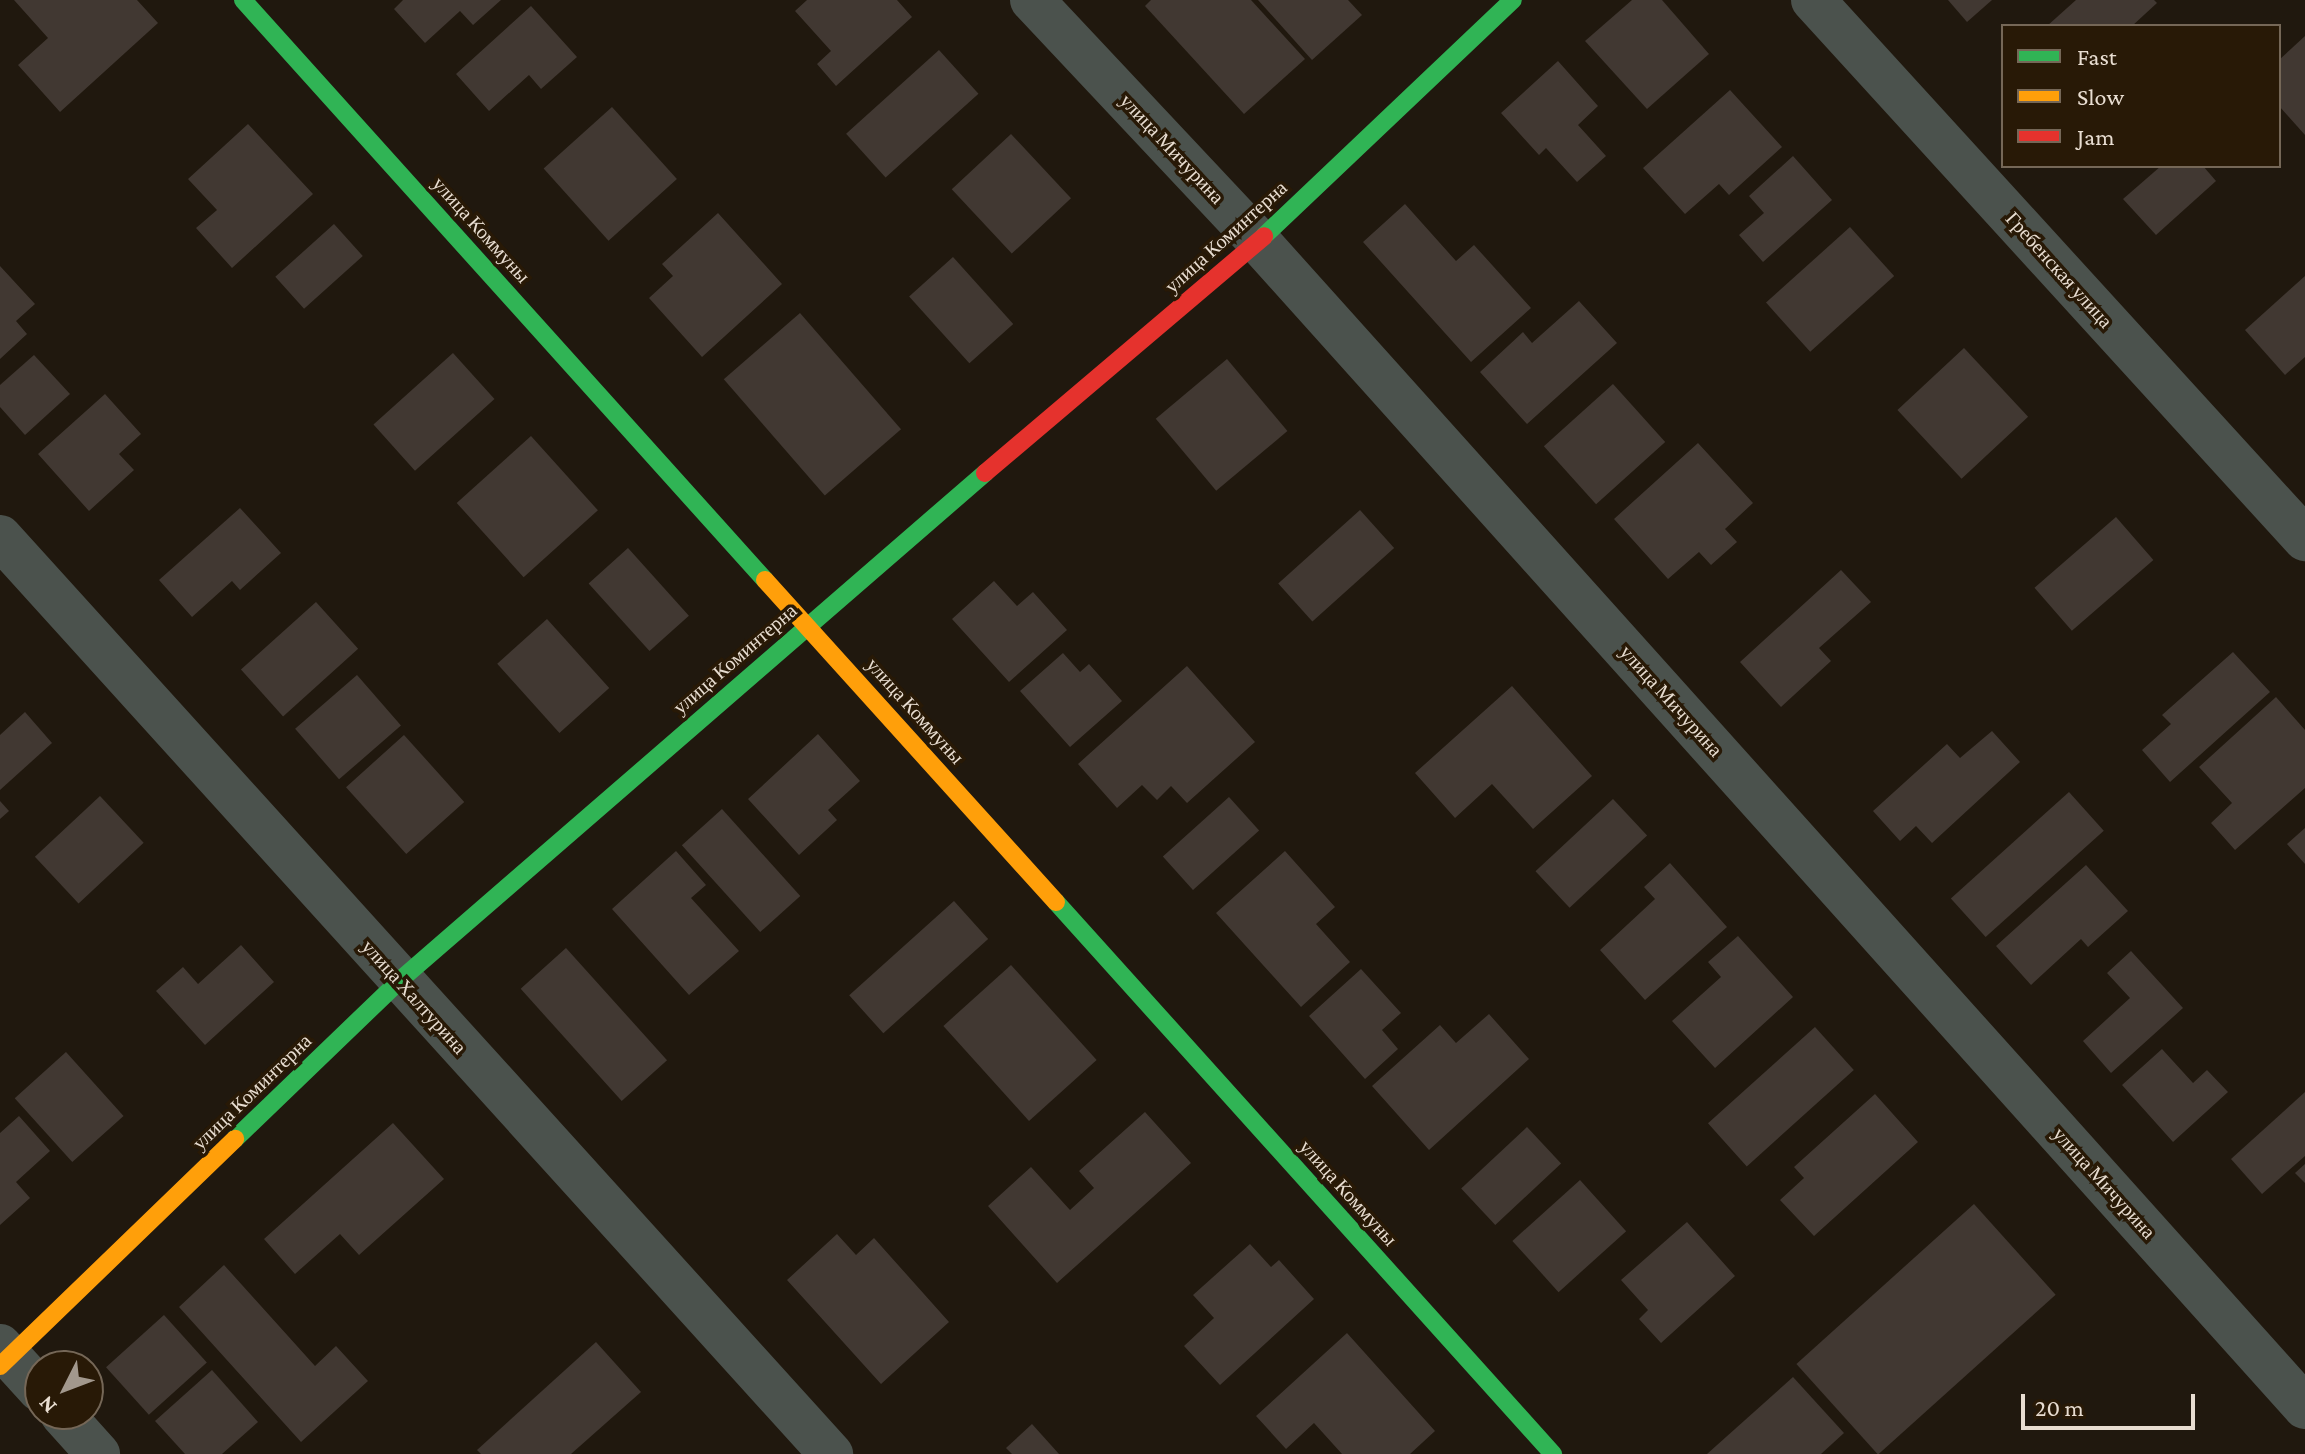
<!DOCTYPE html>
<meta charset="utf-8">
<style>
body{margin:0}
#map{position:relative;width:2305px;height:1454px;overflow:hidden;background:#20180e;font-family:"Crimson Pro",serif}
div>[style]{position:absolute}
.building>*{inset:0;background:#413832;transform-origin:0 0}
.street>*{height:44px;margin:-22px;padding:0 22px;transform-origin:22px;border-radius:22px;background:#4b524d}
.fast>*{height:18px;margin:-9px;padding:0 9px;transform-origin:9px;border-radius:9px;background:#30b455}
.slow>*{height:18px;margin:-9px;padding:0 9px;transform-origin:9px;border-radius:9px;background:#ff9f0a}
.jam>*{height:18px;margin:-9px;padding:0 9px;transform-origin:9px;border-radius:9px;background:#e5322d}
span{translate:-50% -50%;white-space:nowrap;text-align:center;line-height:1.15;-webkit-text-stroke:7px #281906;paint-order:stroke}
.street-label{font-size:20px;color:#e8ddd1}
.legend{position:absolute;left:2001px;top:24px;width:280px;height:144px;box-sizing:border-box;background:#281906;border:2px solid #756757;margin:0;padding:10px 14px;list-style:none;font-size:24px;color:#e8ddd1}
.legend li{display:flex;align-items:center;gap:16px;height:40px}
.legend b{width:40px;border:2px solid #756757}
.north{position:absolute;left:24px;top:1350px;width:80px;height:80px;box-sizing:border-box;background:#281906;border:2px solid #756757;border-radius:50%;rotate:228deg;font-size:22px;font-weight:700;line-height:32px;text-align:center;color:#e8ddd1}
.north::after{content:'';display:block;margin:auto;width:28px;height:36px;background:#a2988d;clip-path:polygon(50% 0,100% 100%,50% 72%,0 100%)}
.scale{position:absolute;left:2021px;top:1394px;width:174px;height:36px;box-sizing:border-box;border:4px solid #e8ddd1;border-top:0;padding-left:10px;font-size:24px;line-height:28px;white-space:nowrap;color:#e8ddd1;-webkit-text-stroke:6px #281906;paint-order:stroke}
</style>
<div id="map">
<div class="building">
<i style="clip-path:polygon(14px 0,137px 0,158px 23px,60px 112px,18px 65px,48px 38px)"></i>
<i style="clip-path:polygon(403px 0,501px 0,473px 25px,460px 11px,425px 43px,394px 9px)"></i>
<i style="clip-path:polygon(807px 0,897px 0,912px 17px,836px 86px,817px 64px,831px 51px,795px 11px)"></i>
<i style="clip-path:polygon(1151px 0,1251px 0,1305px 59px,1244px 114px,1145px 6px)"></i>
<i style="clip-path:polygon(1258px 0,1348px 0,1362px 15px,1312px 60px)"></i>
<i style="clip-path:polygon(1632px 0,1662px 0,1709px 54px,1647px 109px,1585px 41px)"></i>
<i style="clip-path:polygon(1948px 0,1992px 0,1967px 22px)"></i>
<i style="clip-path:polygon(2076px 0,2154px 0,2157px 3px,2132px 26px,2047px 26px)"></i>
<i style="clip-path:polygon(531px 6px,577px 57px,541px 89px,529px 75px,489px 111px,456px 74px)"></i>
<i style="clip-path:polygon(2305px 36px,2305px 135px,2279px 106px,2279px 60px)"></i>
<i style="left:939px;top:50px;width:59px;height:125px;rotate:48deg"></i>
<i style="clip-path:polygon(1558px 61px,1598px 106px,1578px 125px,1606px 156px,1577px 182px,1546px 148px,1539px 155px,1501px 113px)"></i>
<i style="clip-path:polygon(1730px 90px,1782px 147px,1729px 195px,1719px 184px,1685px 214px,1643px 168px)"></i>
<i style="left:612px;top:107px;width:97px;height:92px;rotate:48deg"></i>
<i style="clip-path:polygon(248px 124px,313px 194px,232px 268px,196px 228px,217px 210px,188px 179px)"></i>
<i style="left:1011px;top:134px;width:88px;height:81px;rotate:47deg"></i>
<i style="clip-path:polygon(1793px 156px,1832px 200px,1763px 262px,1739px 235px,1764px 213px,1749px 196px)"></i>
<i style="clip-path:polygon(2161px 166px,2203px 166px,2216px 181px,2156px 235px,2123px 199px)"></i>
<i style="clip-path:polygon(1405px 204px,1456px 261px,1474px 245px,1531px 308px,1471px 362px,1363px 242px)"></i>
<i style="clip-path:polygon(718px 213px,782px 284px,702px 357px,649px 298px,673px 276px,662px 264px)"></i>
<i style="left:334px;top:224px;width:43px;height:79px;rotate:48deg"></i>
<i style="left:1850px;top:227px;width:66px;height:113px;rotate:48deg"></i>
<i style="left:953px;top:257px;width:90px;height:59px;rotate:48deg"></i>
<i style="clip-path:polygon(0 266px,35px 304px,16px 321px,27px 334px,0 359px)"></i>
<i style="clip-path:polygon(2305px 276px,2305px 357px,2285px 375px,2245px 330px)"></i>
<i style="clip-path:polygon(1579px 301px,1617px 343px,1527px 424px,1480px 372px,1523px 332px,1532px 343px)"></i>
<i style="left:800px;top:313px;width:154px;height:101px;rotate:49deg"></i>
<i style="left:1964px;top:348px;width:94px;height:91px;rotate:47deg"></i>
<i style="left:453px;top:353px;width:62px;height:107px;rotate:48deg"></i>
<i style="clip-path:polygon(34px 355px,70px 394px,25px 435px,0 407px,0 385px)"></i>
<i style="left:1227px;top:359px;width:94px;height:93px;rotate:50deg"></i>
<i style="left:1613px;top:384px;width:78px;height:93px;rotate:48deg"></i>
<i style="clip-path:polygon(105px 394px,141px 434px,119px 454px,134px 470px,89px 511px,38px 454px)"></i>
<i style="left:531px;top:436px;width:100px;height:100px;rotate:48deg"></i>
<i style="clip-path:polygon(1698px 443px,1753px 503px,1725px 529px,1737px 542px,1711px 565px,1699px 552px,1668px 579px,1614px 519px)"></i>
<i style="clip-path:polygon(240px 508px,281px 553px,240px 590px,232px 581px,192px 617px,159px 580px)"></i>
<i style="left:1360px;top:510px;width:51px;height:110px;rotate:48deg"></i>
<i style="left:2116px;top:517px;width:57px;height:108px;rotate:49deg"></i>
<i style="left:628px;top:548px;width:91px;height:53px;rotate:48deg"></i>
<i style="clip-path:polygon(1841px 570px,1871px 602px,1819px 648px,1831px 661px,1781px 707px,1740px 662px)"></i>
<i style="clip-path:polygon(994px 581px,1017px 606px,1033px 592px,1067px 630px,1009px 682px,952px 619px)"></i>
<i style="left:316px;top:602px;width:63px;height:101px;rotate:48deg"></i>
<i style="left:547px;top:619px;width:93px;height:67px;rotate:48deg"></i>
<i style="clip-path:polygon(2233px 652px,2270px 692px,2170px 782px,2142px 750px,2171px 724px,2162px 715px)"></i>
<i style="clip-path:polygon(1063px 653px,1080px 672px,1089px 664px,1122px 701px,1070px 747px,1020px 691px)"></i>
<i style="clip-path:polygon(1187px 666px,1255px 742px,1187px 803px,1171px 786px,1157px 800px,1142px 785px,1117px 808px,1078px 764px)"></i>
<i style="left:357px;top:675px;width:67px;height:82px;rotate:49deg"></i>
<i style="clip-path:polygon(1512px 686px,1592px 776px,1533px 829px,1492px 784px,1455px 818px,1415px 773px)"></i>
<i style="clip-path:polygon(2276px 697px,2305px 730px,2305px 788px,2235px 850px,2211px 823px,2232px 803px,2199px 767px)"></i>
<i style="clip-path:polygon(25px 712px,52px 743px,0 790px,0 735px)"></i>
<i style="clip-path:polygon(1992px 731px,2020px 762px,1932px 843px,1916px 826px,1900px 841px,1873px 811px,1947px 744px,1960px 758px)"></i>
<i style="clip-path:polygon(818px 734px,860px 781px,828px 810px,837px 820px,799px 855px,748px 799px)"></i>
<i style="left:404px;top:735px;width:90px;height:78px;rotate:48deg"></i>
<i style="left:2069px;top:792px;width:52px;height:159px;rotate:48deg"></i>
<i style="left:100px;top:796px;width:64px;height:89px;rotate:47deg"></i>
<i style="left:1229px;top:797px;width:45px;height:89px;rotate:48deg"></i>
<i style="left:1613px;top:799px;width:50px;height:106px;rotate:47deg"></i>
<i style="clip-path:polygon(0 801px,9px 811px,0 819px)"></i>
<i style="left:722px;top:809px;width:117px;height:54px;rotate:48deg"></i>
<i style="clip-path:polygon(2305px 828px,2305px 864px,2287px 844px)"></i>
<i style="clip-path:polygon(676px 851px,706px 885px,691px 898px,739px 951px,689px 995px,612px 909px)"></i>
<i style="clip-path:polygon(1285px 851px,1335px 907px,1316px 924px,1350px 962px,1301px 1007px,1216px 913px)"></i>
<i style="clip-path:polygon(1670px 863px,1727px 927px,1645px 1000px,1600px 950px,1655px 899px,1644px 887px)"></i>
<i style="clip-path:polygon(2086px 865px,2128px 911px,2088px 947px,2081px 939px,2031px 985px,1996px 946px)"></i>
<i style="left:954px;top:901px;width:51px;height:141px;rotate:48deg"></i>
<i style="clip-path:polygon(1738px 936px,1793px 997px,1715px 1068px,1672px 1021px,1721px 977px,1708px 962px)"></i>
<i style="clip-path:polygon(241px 945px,274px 982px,205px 1045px,156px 991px,183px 967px,198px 984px)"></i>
<i style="left:566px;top:948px;width:151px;height:61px;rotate:48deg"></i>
<i style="clip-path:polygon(2131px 951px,2183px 1008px,2111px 1073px,2083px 1041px,2130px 998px,2107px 973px)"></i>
<i style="left:1011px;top:965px;width:128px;height:91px;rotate:48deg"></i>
<i style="clip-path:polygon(1361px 969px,1401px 1013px,1382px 1030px,1398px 1049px,1365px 1079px,1309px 1016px)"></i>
<i style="clip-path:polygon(1489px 1014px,1529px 1059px,1429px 1150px,1372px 1086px,1440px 1025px,1456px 1043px)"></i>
<i style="left:1815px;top:1027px;width:58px;height:144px;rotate:48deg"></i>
<i style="clip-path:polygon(2162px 1049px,2193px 1083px,2207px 1070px,2228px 1092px,2173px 1142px,2122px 1085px)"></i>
<i style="left:66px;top:1052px;width:86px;height:69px;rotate:48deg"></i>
<i style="clip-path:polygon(2305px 1092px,2305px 1156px,2262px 1194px,2231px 1159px)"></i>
<i style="clip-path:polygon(1875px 1094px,1918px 1142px,1814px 1236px,1780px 1200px,1804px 1178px,1794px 1167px)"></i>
<i style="clip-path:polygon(1145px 1112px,1191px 1163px,1057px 1283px,988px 1206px,1031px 1167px,1070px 1210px,1094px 1188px,1079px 1171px)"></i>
<i style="clip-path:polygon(19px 1116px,50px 1151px,16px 1182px,30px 1198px,0 1225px,0 1133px)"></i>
<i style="clip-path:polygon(393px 1123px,444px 1179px,359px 1255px,340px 1234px,295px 1274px,264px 1239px)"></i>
<i style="left:1527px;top:1127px;width:50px;height:90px;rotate:47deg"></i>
<i style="clip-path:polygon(2305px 1164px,2305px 1183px,2295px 1173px)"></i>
<i style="left:1580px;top:1180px;width:69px;height:91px;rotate:48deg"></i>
<i style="left:1974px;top:1204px;width:122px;height:239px;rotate:48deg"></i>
<i style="clip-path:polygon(1687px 1222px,1735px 1276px,1661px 1343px,1639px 1319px,1648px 1310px,1621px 1280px)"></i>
<i style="clip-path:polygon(837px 1234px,856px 1255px,874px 1238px,949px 1322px,881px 1384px,787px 1280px)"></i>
<i style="clip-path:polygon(1250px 1244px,1271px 1267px,1279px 1260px,1314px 1299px,1220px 1385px,1184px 1346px,1214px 1318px,1193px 1295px)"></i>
<i style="clip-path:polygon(224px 1265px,315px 1366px,336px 1346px,368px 1381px,301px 1442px,179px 1307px)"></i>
<i style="left:164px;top:1315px;width:64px;height:78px;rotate:48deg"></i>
<i style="clip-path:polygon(1347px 1333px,1435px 1431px,1410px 1454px,1342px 1454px,1314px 1423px,1286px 1449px,1256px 1416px)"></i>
<i style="clip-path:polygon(596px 1342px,641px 1392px,571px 1454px,481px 1454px,477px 1450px)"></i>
<i style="clip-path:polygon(212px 1370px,258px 1422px,222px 1454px,185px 1454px,155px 1421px)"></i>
<i style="clip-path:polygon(1793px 1377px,1844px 1433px,1821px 1454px,1707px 1454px)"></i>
<i style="clip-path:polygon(1032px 1424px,1059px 1454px,1012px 1454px,1006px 1448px)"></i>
</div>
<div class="street">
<i style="left:1032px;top:0;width:330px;rotate:46.8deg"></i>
<i style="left:1258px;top:241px;width:1567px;rotate:48.08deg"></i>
<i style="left:1813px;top:0;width:730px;rotate:47.61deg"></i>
<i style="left:0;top:537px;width:1238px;rotate:47.82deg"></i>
<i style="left:0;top:1346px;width:59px;rotate:47.7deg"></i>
<i style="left:62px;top:1414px;width:54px;rotate:48deg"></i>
</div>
<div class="fast">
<i style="left:243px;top:0;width:780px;rotate:48.01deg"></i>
<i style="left:1264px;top:236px;width:343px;rotate:-43.5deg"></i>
<i style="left:1056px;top:902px;width:743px;rotate:48deg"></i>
<i style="left:235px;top:1139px;width:228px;rotate:-43.9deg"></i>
<i style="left:399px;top:981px;width:776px;rotate:-40.92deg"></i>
</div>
<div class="slow">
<i style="left:765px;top:580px;width:434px;rotate:47.9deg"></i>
<i style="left:0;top:1366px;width:327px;rotate:-44deg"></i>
</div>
<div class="jam">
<i style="left:985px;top:473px;width:366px;rotate:-40.3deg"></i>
</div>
<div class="street-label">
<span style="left:1172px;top:149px;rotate:47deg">улица Мичурина</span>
<span style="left:481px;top:230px;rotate:48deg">улица Коммуны</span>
<span style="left:1226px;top:237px;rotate:-42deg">улица Коминтерна</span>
<span style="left:2059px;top:270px;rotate:48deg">Гребенская улица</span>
<span style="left:735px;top:659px;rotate:-41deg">улица Коминтерна</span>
<span style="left:1671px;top:701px;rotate:48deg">улица Мичурина</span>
<span style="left:915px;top:711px;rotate:48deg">улица Коммуны</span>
<span style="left:414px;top:997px;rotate:48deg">улица Халтурина</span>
<span style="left:252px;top:1092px;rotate:-44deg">улица Коминтерна</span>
<span style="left:2104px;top:1183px;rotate:48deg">улица Мичурина</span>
<span style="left:1348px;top:1193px;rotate:48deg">улица Коммуны</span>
</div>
<ul class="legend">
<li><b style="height:10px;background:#30b455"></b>Fast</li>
<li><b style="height:10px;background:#ff9f0a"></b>Slow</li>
<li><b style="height:10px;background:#e5322d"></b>Jam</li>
</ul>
<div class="north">N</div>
<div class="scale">20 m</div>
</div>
